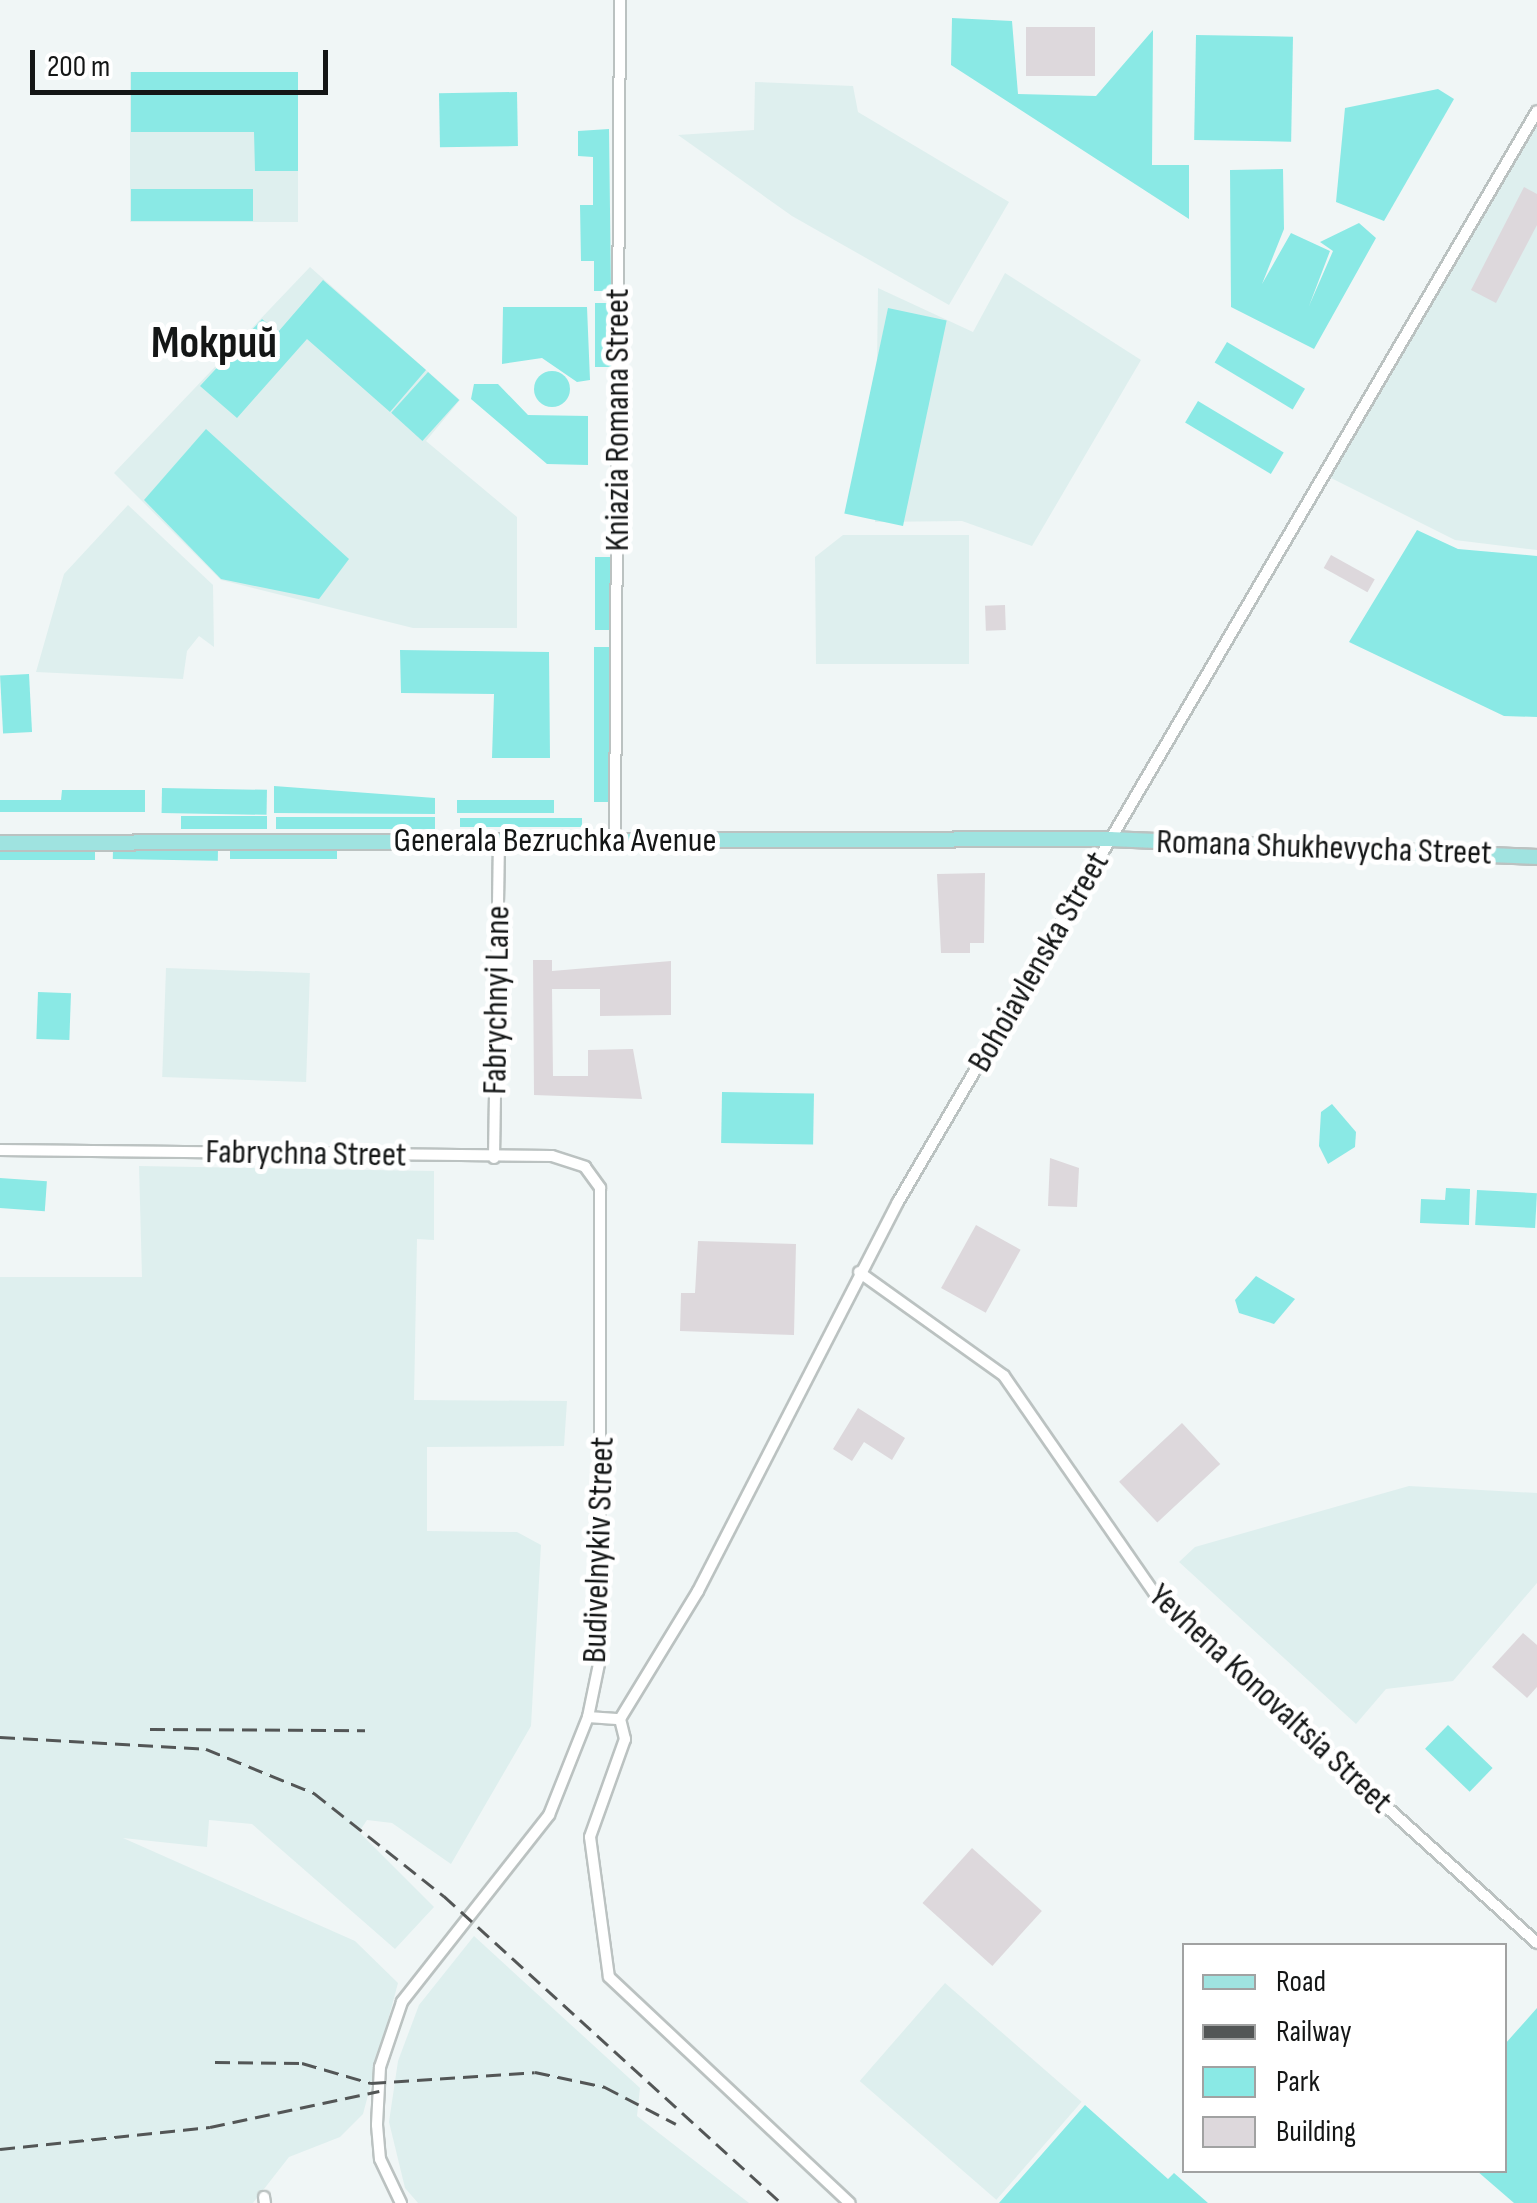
<!DOCTYPE html>
<meta charset="utf-8">
<style>
body{margin:0}
#map{position:relative;width:1537px;height:2203px;overflow:hidden;background:#f0f6f6;font-family:"Sofia Sans Condensed",sans-serif}
div>[style]{position:absolute}
.built>*{inset:0;background:#deefee;transform-origin:0 0}
.green>*{inset:0;background:#8ae9e5;transform-origin:0 0}
.round{border-radius:50%}
.building>*{inset:0;background:#ddd8dc;transform-origin:0 0}
.roads{filter:drop-shadow(2px 0 #bbc2c1) drop-shadow(-2px 0 #bbc2c1) drop-shadow(0 2px #bbc2c1) drop-shadow(0 -2px #bbc2c1)}
.minor>*{height:10px;margin:-5px;padding:0 5px;transform-origin:5px;border-radius:5px;background:#fff}
.major>*{height:14px;margin:-7px;padding:0 7px;transform-origin:7px;border-radius:7px;background:#9fe3e0}
.rail>*{height:2.5px;margin-top:-1.25px;transform-origin:0;background:repeating-linear-gradient(90deg,#535656 0 15px,transparent 0 23px)}
span{translate:-50% -50%;white-space:nowrap;text-align:center;line-height:1.15;-webkit-text-stroke:10px #fff;paint-order:stroke}
.street-label{font-size:35px;color:#141616}
.district-label{font-size:45px;color:#141616;font-weight:700}
.legend{position:absolute;left:1182px;top:1943px;width:325px;height:230px;box-sizing:border-box;background:#fff;border:2px solid #a1a2a2;margin:0;padding:12px 18px;list-style:none;font-size:30px;color:#141616}
.legend li{display:flex;align-items:center;gap:20px;height:50px}
.legend b{width:50px;border:2px solid #a1a2a2}
.scale{position:absolute;left:30px;top:50px;width:298px;height:45px;box-sizing:border-box;border:5px solid #141616;border-top:0;padding-left:12px;font-size:30px;line-height:35px;white-space:nowrap;color:#141616;-webkit-text-stroke:8px #fff;paint-order:stroke}
</style>
<div id="map">
<div class="built">
<i style="left:130px;top:72px;width:168px;height:150px"></i>
<i style="clip-path:polygon(755px 82px,853px 86px,858px 112px,1009px 202px,949px 305px,792px 216px,678px 135px,754px 130px)"></i>
<i style="clip-path:polygon(1537px 111px,1537px 550px,1455px 540px,1325px 475px)"></i>
<i style="clip-path:polygon(310px 267px,460px 400px,426px 441px,517px 517px,517px 628px,413px 628px,221px 580px,114px 473px)"></i>
<i style="clip-path:polygon(1005px 273px,1141px 360px,1032px 546px,962px 521px,875px 522px,878px 288px,973px 332px)"></i>
<i style="clip-path:polygon(128px 505px,213px 585px,214px 647px,199px 636px,187px 651px,183px 679px,36px 672px,64px 574px)"></i>
<i style="clip-path:polygon(843px 535px,969px 535px,969px 664px,816px 664px,815px 557px)"></i>
<i style="left:166px;top:968px;width:144px;height:109px;rotate:2deg"></i>
<i style="clip-path:polygon(139px 1166px,434px 1171px,434px 1240px,417px 1239px,414px 1400px,567px 1401px,564px 1446px,427px 1447px,427px 1531px,517px 1532px,541px 1545px,531px 1726px,451px 1864px,392px 1823px,367px 1820px,359px 1832px,434px 1907px,395px 1949px,252px 1824px,209px 1820px,207px 1847px,123px 1838px,355px 1941px,398px 1983px,363px 2114px,340px 2137px,289px 2157px,253px 2203px,0 2203px,0 1277px,142px 1277px)"></i>
<i style="clip-path:polygon(1409px 1486px,1537px 1493px,1537px 1583px,1453px 1681px,1386px 1689px,1356px 1724px,1179px 1562px,1195px 1547px)"></i>
<i style="clip-path:polygon(474px 1936px,640px 2088px,637px 2116px,749px 2203px,418px 2203px,405px 2188px,389px 2122px,398px 2061px,419px 2005px)"></i>
<i style="left:945px;top:1983px;width:181px;height:130px;rotate:41deg"></i>
</div>
<div class="green">
<i style="clip-path:polygon(952px 18px,1012px 21px,1018px 94px,1096px 96px,1153px 30px,1152px 165px,1189px 165px,1189px 219px,951px 65px)"></i>
<i style="left:1196px;top:35px;width:97px;height:105px;rotate:1deg"></i>
<i style="clip-path:polygon(131px 72px,298px 72px,298px 171px,255px 171px,254px 132px,131px 132px)"></i>
<i style="clip-path:polygon(1438px 89px,1454px 99px,1384px 221px,1336px 202px,1345px 108px)"></i>
<i style="left:517px;top:92px;width:54px;height:78px;rotate:89deg"></i>
<i style="clip-path:polygon(609px 129px,611px 291px,594px 291px,594px 261px,581px 261px,580px 205px,593px 205px,593px 157px,578px 156px,578px 131px)"></i>
<i style="clip-path:polygon(1283px 169px,1284px 229px,1262px 284px,1291px 233px,1330px 251px,1309px 306px,1333px 251px,1320px 242px,1359px 223px,1376px 238px,1314px 349px,1231px 307px,1230px 170px)"></i>
<i style="left:131px;top:189px;width:122px;height:32px"></i>
<i style="clip-path:polygon(323px 280px,426px 370px,390px 412px,307px 339px,237px 418px,200px 386px,262px 319px,278px 332px)"></i>
<i style="left:595px;top:303px;width:16px;height:64px"></i>
<i style="clip-path:polygon(503px 307px,587px 307px,590px 380px,577px 382px,542px 358px,502px 364px)"></i>
<i style="left:888px;top:308px;width:60px;height:210px;rotate:12deg"></i>
<i style="left:1227px;top:342px;width:91px;height:24px;rotate:31deg"></i>
<i class="round" style="left:534px;top:371px;width:36px;height:36px"></i>
<i style="left:428px;top:372px;width:42px;height:55px;rotate:42deg"></i>
<i style="clip-path:polygon(474px 384px,498px 384px,528px 415px,588px 416px,588px 465px,547px 464px,471px 399px)"></i>
<i style="left:1198px;top:401px;width:100px;height:25px;rotate:31deg"></i>
<i style="clip-path:polygon(206px 429px,349px 559px,319px 599px,221px 579px,144px 500px)"></i>
<i style="clip-path:polygon(1417px 530px,1458px 549px,1537px 556px,1537px 717px,1504px 716px,1349px 642px)"></i>
<i style="left:595px;top:557px;width:15px;height:73px"></i>
<i style="left:594px;top:647px;width:17px;height:155px"></i>
<i style="clip-path:polygon(400px 650px,549px 652px,550px 758px,492px 758px,494px 694px,401px 693px)"></i>
<i style="left:29px;top:674px;width:58px;height:29px;rotate:87deg"></i>
<i style="clip-path:polygon(274px 786px,435px 798px,435px 814px,274px 813px)"></i>
<i style="left:162px;top:788px;width:105px;height:25px;rotate:1deg"></i>
<i style="clip-path:polygon(62px 790px,145px 790px,145px 812px,0 812px,0 800px,61px 800px)"></i>
<i style="left:457px;top:800px;width:97px;height:13px"></i>
<i style="left:181px;top:816px;width:86px;height:13px"></i>
<i style="left:276px;top:817px;width:159px;height:12px"></i>
<i style="left:460px;top:818px;width:122px;height:9px"></i>
<i style="left:113px;top:848px;width:105px;height:11px;rotate:1deg"></i>
<i style="left:230px;top:849px;width:107px;height:10px"></i>
<i style="left:0;top:850px;width:95px;height:10px"></i>
<i style="left:38px;top:992px;width:33px;height:47px;rotate:2deg"></i>
<i style="left:722px;top:1092px;width:92px;height:51px;rotate:1deg"></i>
<i style="clip-path:polygon(1332px 1104px,1356px 1132px,1355px 1147px,1328px 1164px,1319px 1146px,1321px 1112px)"></i>
<i style="left:0;top:1178px;width:47px;height:30px;rotate:4deg"></i>
<i style="clip-path:polygon(1446px 1188px,1470px 1189px,1469px 1225px,1420px 1223px,1421px 1199px,1445px 1200px)"></i>
<i style="left:1477px;top:1190px;width:60px;height:35px;rotate:3deg"></i>
<i style="clip-path:polygon(1256px 1276px,1295px 1299px,1274px 1324px,1239px 1313px,1235px 1300px)"></i>
<i style="left:1448px;top:1725px;width:62px;height:33px;rotate:44deg"></i>
<i style="clip-path:polygon(1537px 2008px,1537px 2203px,1514px 2203px,1477px 2171px,1504px 2170px,1505px 2044px)"></i>
<i style="clip-path:polygon(1085px 2105px,1168px 2179px,1174px 2173px,1208px 2203px,999px 2203px)"></i>
</div>
<div class="building">
<i style="left:1026px;top:27px;width:69px;height:49px"></i>
<i style="clip-path:polygon(1524px 187px,1537px 194px,1537px 225px,1496px 303px,1471px 290px)"></i>
<i style="left:1331px;top:555px;width:50px;height:15px;rotate:29deg"></i>
<i style="left:1005px;top:605px;width:25px;height:20px;rotate:88deg"></i>
<i style="clip-path:polygon(985px 873px,984px 943px,970px 943px,970px 953px,941px 953px,937px 874px)"></i>
<i style="clip-path:polygon(533px 960px,552px 960px,552px 971px,671px 961px,671px 1015px,600px 1016px,600px 989px,552px 989px,553px 1076px,588px 1076px,588px 1050px,633px 1049px,642px 1099px,534px 1095px)"></i>
<i style="clip-path:polygon(1050px 1158px,1079px 1168px,1077px 1207px,1048px 1206px)"></i>
<i style="left:976px;top:1225px;width:51px;height:72px;rotate:29deg"></i>
<i style="clip-path:polygon(698px 1241px,796px 1244px,794px 1335px,680px 1331px,681px 1293px,695px 1293px)"></i>
<i style="clip-path:polygon(858px 1408px,905px 1438px,892px 1460px,864px 1442px,852px 1461px,833px 1449px)"></i>
<i style="left:1182px;top:1423px;width:56px;height:86px;rotate:47deg"></i>
<i style="clip-path:polygon(1523px 1633px,1537px 1645px,1537px 1687px,1527px 1698px,1492px 1667px)"></i>
<i style="left:972px;top:1848px;width:94px;height:74px;rotate:42deg"></i>
</div>
<div class="roads">
<div class="minor">
<i style="left:615px;top:840px;width:840px;rotate:-89.66deg"></i>
<i style="left:0;top:1150px;width:552px;rotate:0.62deg"></i>
<i style="left:552px;top:1156px;width:35px;rotate:18deg"></i>
<i style="left:585px;top:1167px;width:26px;rotate:54deg"></i>
<i style="left:600px;top:1188px;width:471px;rotate:90deg"></i>
<i style="left:600px;top:1659px;width:59px;rotate:101.7deg"></i>
<i style="left:588px;top:1717px;width:105px;rotate:111.7deg"></i>
<i style="left:549px;top:1815px;width:238px;rotate:128.2deg"></i>
<i style="left:402px;top:2002px;width:69px;rotate:108.7deg"></i>
<i style="left:380px;top:2067px;width:58px;rotate:93deg"></i>
<i style="left:377px;top:2125px;width:34px;rotate:85deg"></i>
<i style="left:380px;top:2159px;width:49px;rotate:64.5deg"></i>
<i style="left:494px;top:1158px;width:316px;rotate:-89.1deg"></i>
<i style="left:859px;top:1272px;width:178px;rotate:35.6deg"></i>
<i style="left:1004px;top:1376px;width:276px;rotate:55.3deg"></i>
<i style="left:1161px;top:1603px;width:507px;rotate:42.12deg"></i>
<i style="left:588px;top:1717px;width:32px;rotate:4deg"></i>
<i style="left:620px;top:1719px;width:150px;rotate:-58.6deg"></i>
<i style="left:698px;top:1591px;width:437px;rotate:-62.8deg"></i>
<i style="left:898px;top:1202px;width:1264px;rotate:-59.64deg"></i>
<i style="left:620px;top:1719px;width:21px;rotate:76deg"></i>
<i style="left:625px;top:1739px;width:104px;rotate:109.7deg"></i>
<i style="left:590px;top:1837px;width:141px;rotate:82.3deg"></i>
<i style="left:609px;top:1977px;width:330px;rotate:43.2deg"></i>
<i style="left:264px;top:2197px;width:6px;rotate:81deg"></i>
</div>
<div class="major">
<i style="left:0;top:843px;width:1110px;rotate:-0.21deg"></i>
<i style="left:1110px;top:839px;width:427px;rotate:2.4deg"></i>
</div>
</div>
<div class="rail">
<i style="left:150px;top:1729px;width:215px;rotate:0.3deg"></i>
<i style="left:0;top:1737px;width:206px;rotate:3.3deg"></i>
<i style="left:206px;top:1749px;width:117px;rotate:22.2deg"></i>
<i style="left:314px;top:1793px;width:166px;rotate:38.4deg"></i>
<i style="left:444px;top:1896px;width:456px;rotate:42.3deg"></i>
<i style="left:215px;top:2062px;width:87px;rotate:0.7deg"></i>
<i style="left:302px;top:2063px;width:72px;rotate:16.2deg"></i>
<i style="left:371px;top:2083px;width:164px;rotate:-3.8deg"></i>
<i style="left:535px;top:2072px;width:72px;rotate:12.1deg"></i>
<i style="left:605px;top:2087px;width:80px;rotate:27.5deg"></i>
<i style="left:0;top:2149px;width:211px;rotate:-6deg"></i>
<i style="left:210px;top:2127px;width:173px;rotate:-12deg"></i>
</div>
<div class="street-label">
<span style="left:618px;top:420px;rotate:-90deg">Kniazia Romana Street</span>
<span style="left:555px;top:841px">Generala Bezruchka Avenue</span>
<span style="left:1324px;top:848px;rotate:2deg">Romana Shukhevycha Street</span>
<span style="left:1039px;top:962px;rotate:-60deg">Bohoiavlenska Street</span>
<span style="left:497px;top:1000px;rotate:-89deg">Fabrychnyi Lane</span>
<span style="left:306px;top:1154px;rotate:1deg">Fabrychna Street</span>
<span style="left:599px;top:1550px;rotate:-88deg">Budivelnykiv Street</span>
<span style="left:1270px;top:1699px;rotate:43deg">Yevhena Konovaltsia Street</span>
</div>
<div class="district-label">
<span style="left:214px;top:344px">Мокрий</span>
</div>
<ul class="legend">
<li><b style="height:12px;background:#9fe3e0"></b>Road</li>
<li><b style="height:12px;background:#535656"></b>Railway</li>
<li><b style="height:28px;background:#8ae9e5"></b>Park</li>
<li><b style="height:28px;background:#ddd8dc"></b>Building</li>
</ul>
<div class="scale">200 m</div>
</div>
